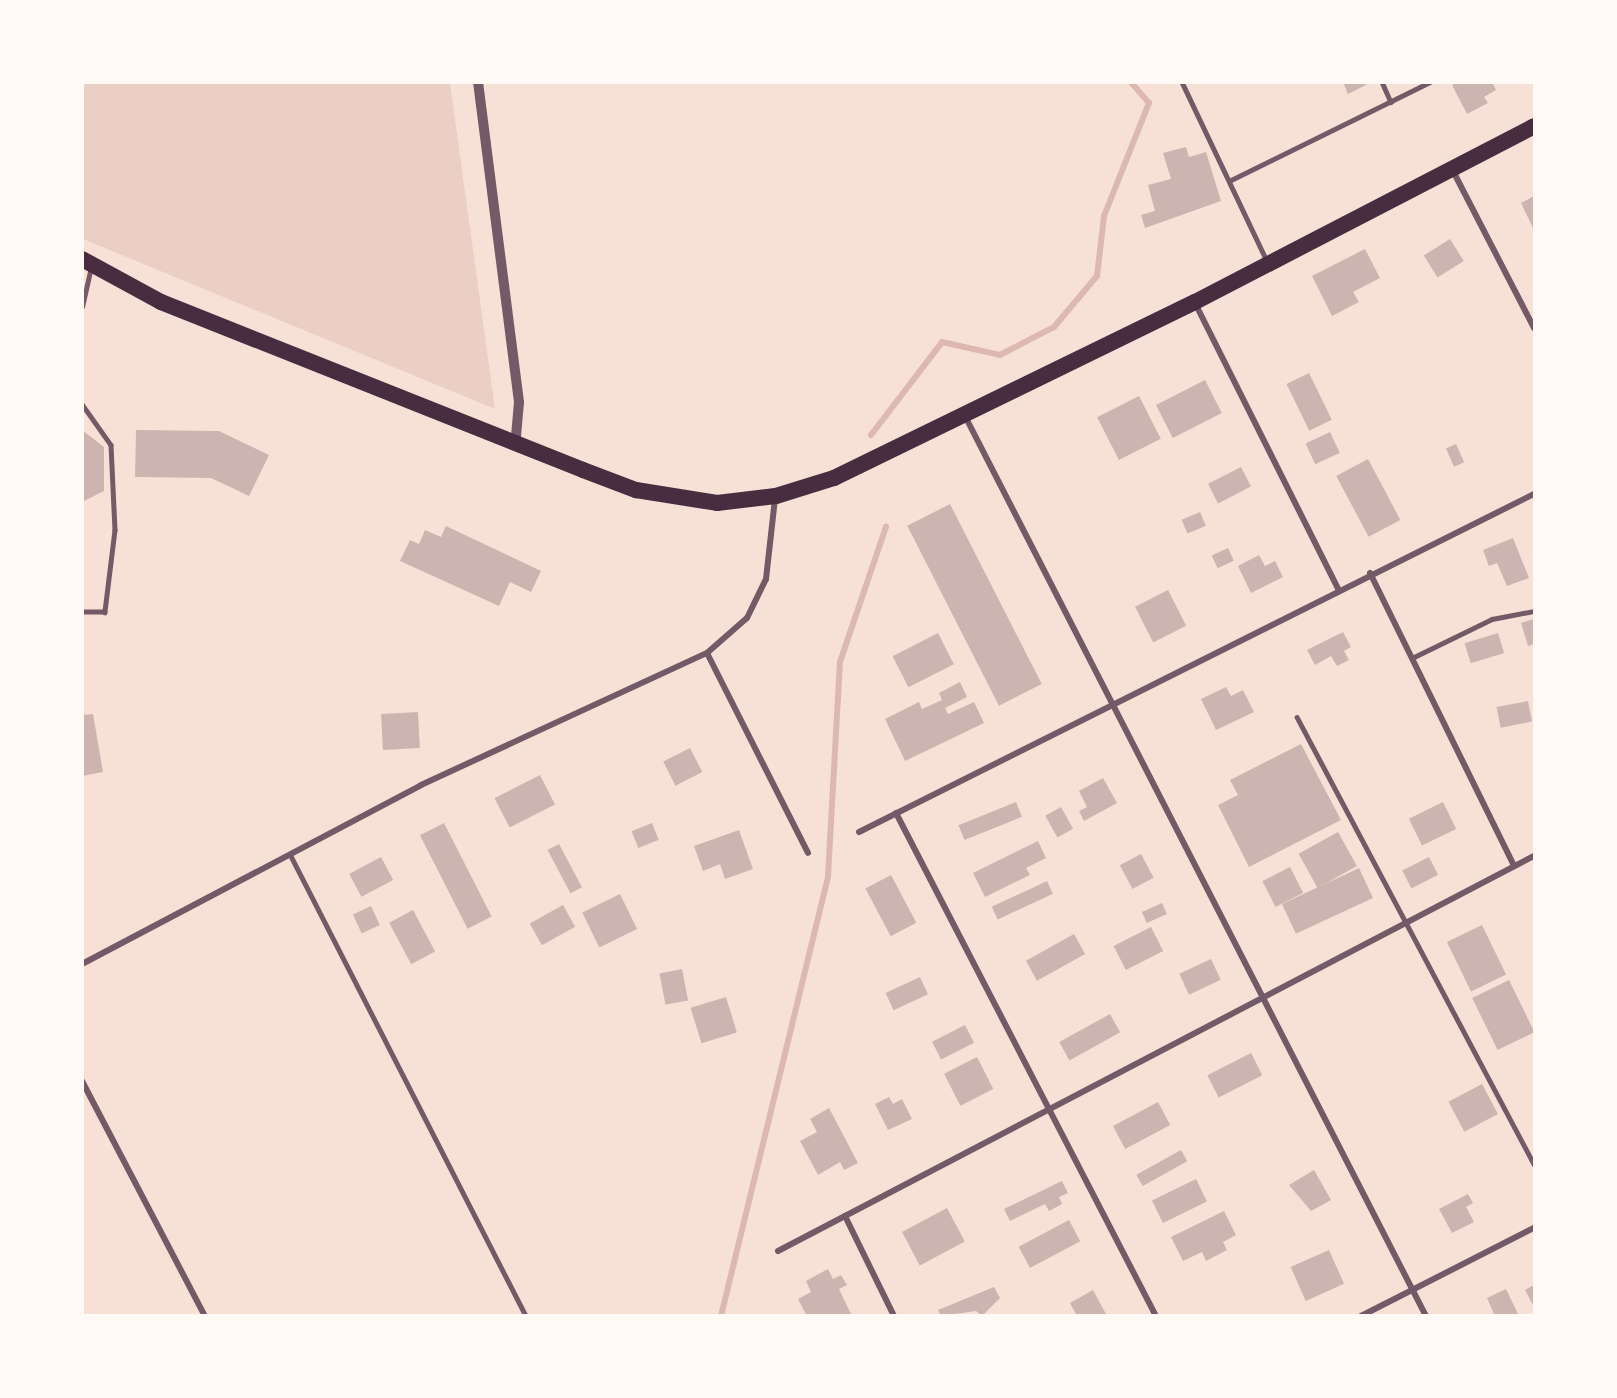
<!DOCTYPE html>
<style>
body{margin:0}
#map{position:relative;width:1617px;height:1398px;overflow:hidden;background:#f7e1d7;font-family:"Noto Serif",serif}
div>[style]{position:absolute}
.green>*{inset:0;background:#ebcfc5}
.stream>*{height:6px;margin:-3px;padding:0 3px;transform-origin:3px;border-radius:3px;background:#dcb8b0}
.building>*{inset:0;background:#ccb4b1;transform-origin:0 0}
.service>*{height:4.5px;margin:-2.25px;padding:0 2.25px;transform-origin:2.25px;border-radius:2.25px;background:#755966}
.minor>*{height:6px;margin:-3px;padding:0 3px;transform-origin:3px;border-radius:3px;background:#755966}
.tertiary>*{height:10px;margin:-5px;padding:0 5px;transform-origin:5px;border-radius:5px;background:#755966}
.trunk>*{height:16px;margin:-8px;padding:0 8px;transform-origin:8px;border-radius:8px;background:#4a2c40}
span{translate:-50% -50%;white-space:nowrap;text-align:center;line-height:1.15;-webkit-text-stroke:5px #fffaf5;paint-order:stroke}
.frame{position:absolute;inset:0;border:84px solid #fffaf5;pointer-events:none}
</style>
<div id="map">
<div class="green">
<i style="clip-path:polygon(82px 83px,450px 83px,495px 409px,83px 239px)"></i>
</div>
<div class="stream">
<i style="left:871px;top:435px;width:117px;rotate:-52.6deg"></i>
<i style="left:942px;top:342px;width:59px;rotate:12.6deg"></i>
<i style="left:1000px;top:355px;width:61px;rotate:-27.4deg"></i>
<i style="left:1054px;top:327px;width:67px;rotate:-49.9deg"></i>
<i style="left:1097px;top:276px;width:60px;rotate:-83.3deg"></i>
<i style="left:1104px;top:216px;width:122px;rotate:-68.3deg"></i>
<i style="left:1149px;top:103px;width:28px;rotate:-131deg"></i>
<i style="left:721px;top:1316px;width:453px;rotate:-76.3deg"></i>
<i style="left:828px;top:876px;width:214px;rotate:-86.8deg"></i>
<i style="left:840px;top:662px;width:143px;rotate:-71.2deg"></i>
</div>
<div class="building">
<i style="clip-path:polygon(1343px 82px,1364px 82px,1366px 85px,1348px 94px)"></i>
<i style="clip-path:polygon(1457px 82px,1492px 82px,1496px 90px,1484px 97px,1488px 103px,1467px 114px,1452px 85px)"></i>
<i style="clip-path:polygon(1186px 147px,1189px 157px,1206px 152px,1221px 201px,1145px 228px,1141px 215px,1155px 211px,1148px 185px,1171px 179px,1163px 153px)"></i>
<i style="clip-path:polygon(1534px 196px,1534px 230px,1521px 203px)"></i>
<i style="left:1450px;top:239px;width:26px;height:31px;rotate:58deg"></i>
<i style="clip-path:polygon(1365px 249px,1380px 278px,1353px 292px,1359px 302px,1332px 316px,1312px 276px)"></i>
<i style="left:1309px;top:373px;width:52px;height:25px;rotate:64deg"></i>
<i style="left:1205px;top:380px;width:37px;height:55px;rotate:63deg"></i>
<i style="left:1139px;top:396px;width:48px;height:47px;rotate:63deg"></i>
<i style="clip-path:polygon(82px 430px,104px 447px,104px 491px,82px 502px)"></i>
<i style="clip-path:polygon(136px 430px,219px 431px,269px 455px,249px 496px,211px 478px,135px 477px)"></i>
<i style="left:1330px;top:432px;width:23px;height:27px;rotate:65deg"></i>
<i style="left:1456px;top:444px;width:20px;height:11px;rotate:66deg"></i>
<i style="left:1368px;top:459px;width:69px;height:36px;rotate:62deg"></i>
<i style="left:1241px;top:467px;width:22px;height:37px;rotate:63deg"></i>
<i style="left:950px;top:504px;width:202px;height:48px;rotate:63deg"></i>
<i style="left:1200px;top:512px;width:15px;height:20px;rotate:67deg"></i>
<i style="clip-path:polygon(446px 526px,541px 571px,531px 592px,510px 582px,499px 606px,400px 561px,410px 540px,419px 544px,425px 530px,441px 537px)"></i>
<i style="clip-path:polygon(1513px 538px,1529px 578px,1507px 586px,1497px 563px,1489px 566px,1483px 550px)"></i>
<i style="left:1228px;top:548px;width:14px;height:18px;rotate:65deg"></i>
<i style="clip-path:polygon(1259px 555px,1265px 566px,1275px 561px,1283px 577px,1251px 593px,1238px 566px)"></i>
<i style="left:1168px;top:590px;width:40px;height:37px;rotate:63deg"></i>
<i style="clip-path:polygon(1534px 619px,1534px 644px,1528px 646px,1521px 623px)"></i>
<i style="clip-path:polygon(1343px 632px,1351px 647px,1344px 651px,1349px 660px,1337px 666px,1331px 656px,1315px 665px,1307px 650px)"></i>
<i style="left:938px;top:633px;width:35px;height:51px;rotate:63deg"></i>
<i style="left:1498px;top:633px;width:21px;height:35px;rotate:73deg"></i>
<i style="clip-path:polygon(960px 682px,967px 697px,945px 708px,948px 714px,974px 702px,984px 723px,905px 761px,885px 719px,919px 702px,922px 709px,942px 700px,939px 693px)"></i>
<i style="clip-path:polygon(1226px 687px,1231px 696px,1243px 690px,1254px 712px,1216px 730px,1201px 699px)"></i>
<i style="left:1528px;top:701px;width:21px;height:32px;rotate:79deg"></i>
<i style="left:418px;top:712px;width:36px;height:37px;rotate:87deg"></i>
<i style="clip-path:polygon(93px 714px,103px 772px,82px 776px,82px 715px)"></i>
<i style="clip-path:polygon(1301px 744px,1341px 820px,1249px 867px,1218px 805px,1238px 795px,1230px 780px)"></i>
<i style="left:690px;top:748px;width:27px;height:30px;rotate:63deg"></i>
<i style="left:540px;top:775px;width:33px;height:51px;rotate:63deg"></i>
<i style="clip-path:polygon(1103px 778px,1117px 803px,1084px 821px,1079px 811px,1087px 807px,1079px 791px)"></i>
<i style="left:1016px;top:802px;width:16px;height:62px;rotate:68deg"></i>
<i style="left:1443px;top:802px;width:30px;height:38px;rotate:64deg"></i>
<i style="left:1061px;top:807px;width:25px;height:18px;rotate:61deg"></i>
<i style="left:444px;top:823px;width:105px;height:27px;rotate:63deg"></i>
<i style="left:652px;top:823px;width:18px;height:22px;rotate:68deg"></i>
<i style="clip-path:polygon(739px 830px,753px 869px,725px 879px,720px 864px,703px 871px,694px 846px)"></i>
<i style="left:1338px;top:832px;width:39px;height:45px;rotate:61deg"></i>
<i style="clip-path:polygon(1038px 841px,1046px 858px,1026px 868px,1030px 875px,985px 897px,973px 873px)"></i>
<i style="left:559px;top:844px;width:49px;height:13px;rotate:62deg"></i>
<i style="left:1141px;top:854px;width:27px;height:24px;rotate:62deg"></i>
<i style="left:381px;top:857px;width:26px;height:36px;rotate:62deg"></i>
<i style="left:1429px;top:857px;width:20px;height:30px;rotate:63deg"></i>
<i style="left:1290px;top:867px;width:29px;height:31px;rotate:63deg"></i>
<i style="left:1359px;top:868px;width:33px;height:85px;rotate:65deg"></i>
<i style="left:891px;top:875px;width:54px;height:29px;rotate:62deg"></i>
<i style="left:1047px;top:881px;width:14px;height:61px;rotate:65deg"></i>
<i style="left:620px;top:894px;width:39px;height:42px;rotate:64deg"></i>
<i style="left:1162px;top:903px;width:12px;height:22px;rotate:66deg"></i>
<i style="left:563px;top:905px;width:25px;height:38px;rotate:61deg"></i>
<i style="left:371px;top:906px;width:21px;height:20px;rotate:65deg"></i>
<i style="left:413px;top:910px;width:47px;height:27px;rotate:62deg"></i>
<i style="left:1482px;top:925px;width:55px;height:39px;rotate:64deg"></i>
<i style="left:1151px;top:927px;width:27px;height:42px;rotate:63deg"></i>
<i style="left:1074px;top:934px;width:23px;height:55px;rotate:61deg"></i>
<i style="left:1211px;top:959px;width:23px;height:35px;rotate:65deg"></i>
<i style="left:682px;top:969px;width:32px;height:23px;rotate:79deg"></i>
<i style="left:920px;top:977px;width:19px;height:38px;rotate:65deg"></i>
<i style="left:1509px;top:980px;width:58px;height:41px;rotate:64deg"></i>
<i style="left:726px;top:997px;width:37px;height:37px;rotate:73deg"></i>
<i style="left:1110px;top:1014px;width:21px;height:58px;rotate:61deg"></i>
<i style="left:965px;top:1025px;width:20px;height:37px;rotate:63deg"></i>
<i style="left:1251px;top:1053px;width:25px;height:49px;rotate:63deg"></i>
<i style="left:977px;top:1057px;width:36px;height:37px;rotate:63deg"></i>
<i style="left:1482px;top:1084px;width:34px;height:38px;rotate:62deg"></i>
<i style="clip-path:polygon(889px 1097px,893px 1104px,902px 1099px,912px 1119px,888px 1130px,875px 1104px)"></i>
<i style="left:1158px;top:1102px;width:26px;height:51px;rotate:62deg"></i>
<i style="clip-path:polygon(829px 1108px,858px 1163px,844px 1170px,840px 1162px,818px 1175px,800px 1141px,817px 1132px,810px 1119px)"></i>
<i style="left:1181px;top:1150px;width:13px;height:51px;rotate:61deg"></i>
<i style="clip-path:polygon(1314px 1170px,1331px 1200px,1311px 1211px,1289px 1185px)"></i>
<i style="left:1196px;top:1179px;width:25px;height:49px;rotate:64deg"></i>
<i style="clip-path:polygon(1062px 1181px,1068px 1193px,1059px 1197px,1062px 1204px,1049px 1211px,1045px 1204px,1010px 1221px,1004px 1209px)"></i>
<i style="clip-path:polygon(1468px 1194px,1473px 1203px,1466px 1207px,1474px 1222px,1452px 1233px,1439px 1209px)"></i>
<i style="left:947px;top:1208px;width:38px;height:51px;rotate:62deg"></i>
<i style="clip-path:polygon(1224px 1211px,1236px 1235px,1223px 1242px,1227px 1250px,1206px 1261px,1202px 1252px,1183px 1261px,1171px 1237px)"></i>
<i style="left:1069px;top:1220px;width:24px;height:57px;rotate:62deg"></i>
<i style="left:1329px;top:1250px;width:37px;height:42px;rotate:66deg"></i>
<i style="clip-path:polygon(828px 1269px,833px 1279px,841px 1275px,847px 1285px,839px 1289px,851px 1314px,807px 1316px,798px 1299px,811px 1292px,806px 1281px)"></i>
<i style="clip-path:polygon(1534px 1285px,1534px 1307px,1525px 1290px)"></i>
<i style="clip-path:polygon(994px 1287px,1000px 1298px,982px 1316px,976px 1311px,941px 1316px,938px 1310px)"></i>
<i style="clip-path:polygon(1506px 1289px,1519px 1316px,1495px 1316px,1487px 1298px)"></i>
<i style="clip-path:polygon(1093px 1290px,1107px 1316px,1077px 1316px,1070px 1303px)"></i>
</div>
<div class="service">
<i style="left:1182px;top:82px;width:198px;rotate:64.6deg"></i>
<i style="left:1382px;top:82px;width:22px;rotate:66deg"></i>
<i style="left:1229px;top:181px;width:224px;rotate:-26.2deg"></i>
<i style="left:82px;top:307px;width:41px;rotate:-77.3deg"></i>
<i style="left:82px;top:404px;width:50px;rotate:54.7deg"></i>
<i style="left:111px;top:445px;width:85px;rotate:87.3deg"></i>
<i style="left:115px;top:530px;width:83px;rotate:97deg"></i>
<i style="left:105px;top:612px;width:23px;rotate:180deg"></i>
<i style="left:1412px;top:658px;width:89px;rotate:-26deg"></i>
<i style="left:1492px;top:619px;width:43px;rotate:-10.8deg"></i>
<i style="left:1297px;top:717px;width:506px;rotate:62.07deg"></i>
<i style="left:290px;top:854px;width:519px;rotate:62.94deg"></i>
</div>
<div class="minor">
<i style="left:1452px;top:169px;width:179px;rotate:62.7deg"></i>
<i style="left:1195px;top:303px;width:320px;rotate:63.4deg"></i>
<i style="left:965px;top:416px;width:1011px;rotate:62.88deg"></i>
<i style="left:1370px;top:573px;width:326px;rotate:63.8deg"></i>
<i style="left:707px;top:653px;width:224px;rotate:63.2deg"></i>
<i style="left:896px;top:813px;width:566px;rotate:62.67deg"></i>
<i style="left:859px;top:832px;width:755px;rotate:-26.6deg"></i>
<i style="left:82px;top:964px;width:383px;rotate:-27.8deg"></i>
<i style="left:421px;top:785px;width:315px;rotate:-24.8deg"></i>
<i style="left:707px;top:653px;width:53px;rotate:-41.2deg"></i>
<i style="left:747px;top:618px;width:43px;rotate:-64deg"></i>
<i style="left:766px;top:579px;width:81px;rotate:-83.6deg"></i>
<i style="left:82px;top:1081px;width:265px;rotate:62.4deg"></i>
<i style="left:845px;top:1216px;width:111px;rotate:63.9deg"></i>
<i style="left:778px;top:1251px;width:853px;rotate:-27.59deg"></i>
<i style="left:1361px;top:1316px;width:194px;rotate:-27deg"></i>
</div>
<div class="tertiary">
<i style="left:478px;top:82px;width:323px;rotate:82.7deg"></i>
<i style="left:519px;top:402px;width:38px;rotate:95deg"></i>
</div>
<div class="trunk">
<i style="left:82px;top:259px;width:90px;rotate:28.6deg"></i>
<i style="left:161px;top:302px;width:454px;rotate:21.7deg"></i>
<i style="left:583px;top:470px;width:57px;rotate:20.7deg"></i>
<i style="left:636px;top:490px;width:82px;rotate:9.1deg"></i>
<i style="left:717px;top:503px;width:59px;rotate:-6.8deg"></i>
<i style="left:776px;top:496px;width:61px;rotate:-17.2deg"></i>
<i style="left:834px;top:478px;width:402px;rotate:-26deg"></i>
<i style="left:1195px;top:302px;width:382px;rotate:-27.4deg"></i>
</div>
<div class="frame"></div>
</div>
